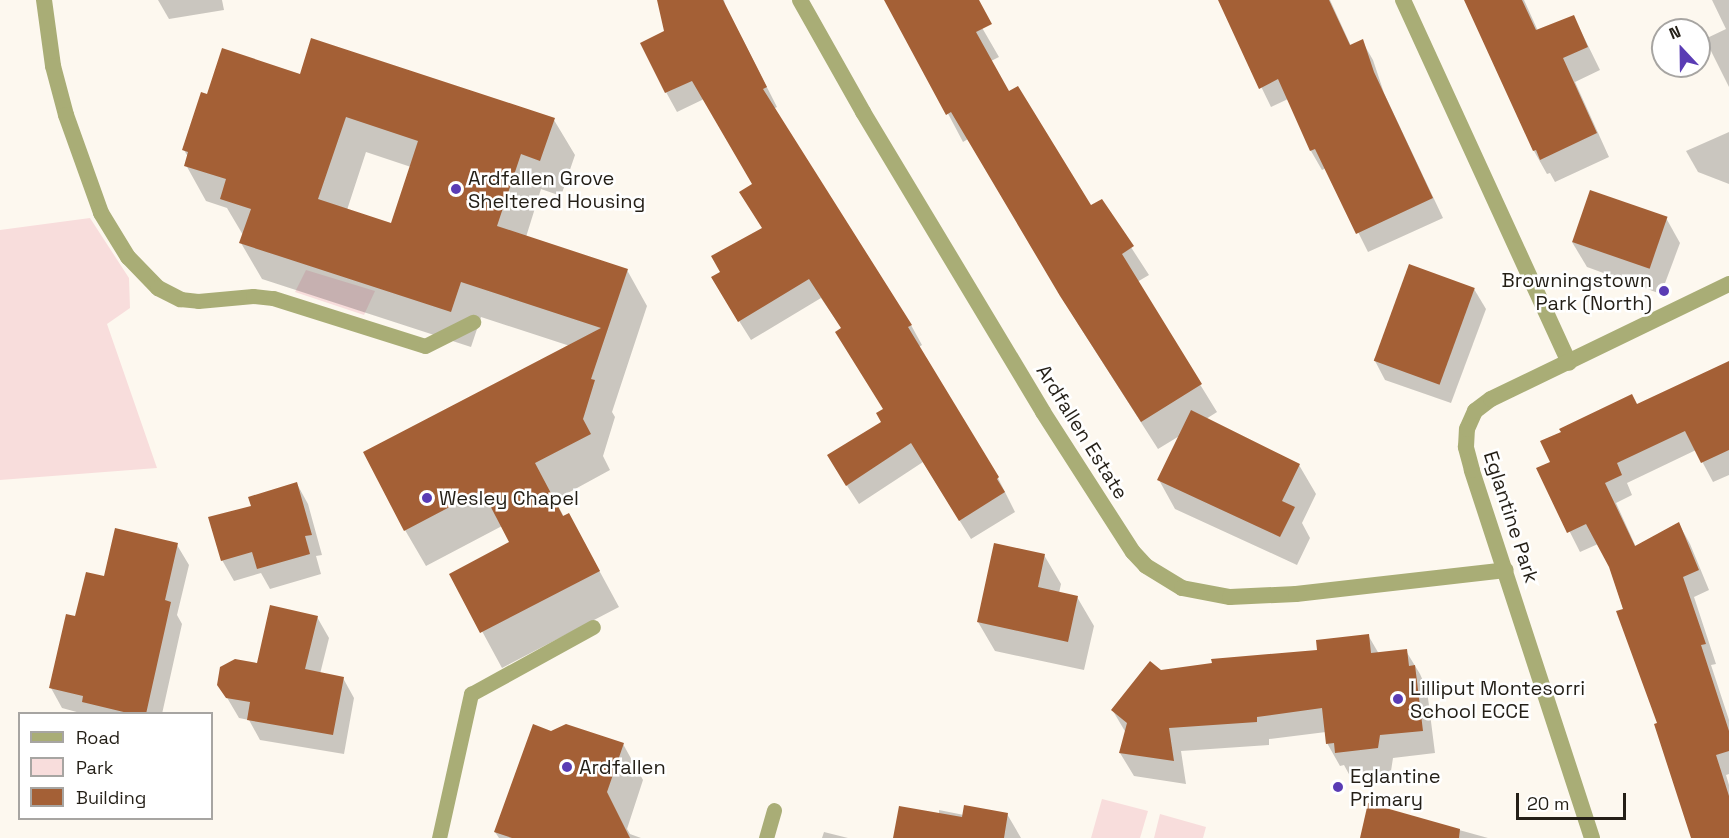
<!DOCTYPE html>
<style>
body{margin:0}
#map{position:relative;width:1729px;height:838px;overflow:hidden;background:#fdf8ef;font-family:"Space Grotesk",sans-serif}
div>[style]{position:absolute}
.green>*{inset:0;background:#f8dddc}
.shadow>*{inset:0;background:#0003}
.building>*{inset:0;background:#a46036;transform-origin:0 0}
.service>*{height:15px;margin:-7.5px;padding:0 7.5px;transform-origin:7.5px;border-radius:7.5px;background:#a9ad76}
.minor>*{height:16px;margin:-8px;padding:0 8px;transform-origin:8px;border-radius:8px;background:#a9ad76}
.dots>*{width:16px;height:16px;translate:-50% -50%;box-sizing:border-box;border:3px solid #fff;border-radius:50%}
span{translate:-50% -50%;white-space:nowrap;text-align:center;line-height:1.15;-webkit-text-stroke:5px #fff;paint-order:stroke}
.poi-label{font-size:20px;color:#241f17}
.left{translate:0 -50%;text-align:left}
.right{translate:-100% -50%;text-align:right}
.street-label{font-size:20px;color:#241f17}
.legend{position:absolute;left:18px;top:712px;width:195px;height:108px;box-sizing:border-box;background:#fff;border:2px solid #a7a5a2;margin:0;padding:8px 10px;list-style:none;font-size:18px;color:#241f17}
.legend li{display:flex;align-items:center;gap:12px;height:30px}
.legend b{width:30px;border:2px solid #a7a5a2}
.north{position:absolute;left:1651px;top:18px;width:60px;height:60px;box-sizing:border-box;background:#fff;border:2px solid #a7a5a2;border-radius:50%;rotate:338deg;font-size:16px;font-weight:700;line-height:24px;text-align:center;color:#241f17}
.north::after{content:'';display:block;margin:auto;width:21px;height:27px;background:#5a3cb4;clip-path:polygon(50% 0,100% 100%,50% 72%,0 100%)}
.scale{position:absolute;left:1516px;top:793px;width:110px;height:27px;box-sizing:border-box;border:3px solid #241f17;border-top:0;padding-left:8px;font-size:18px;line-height:21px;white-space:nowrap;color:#241f17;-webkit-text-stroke:4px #fff;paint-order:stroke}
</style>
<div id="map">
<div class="green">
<i style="clip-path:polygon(90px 218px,129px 278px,130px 308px,107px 324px,157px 468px,0 480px,0 230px)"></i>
<i style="clip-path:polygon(306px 270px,375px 291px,364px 315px,295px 292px)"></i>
<i style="clip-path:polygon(1102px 799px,1148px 811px,1140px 838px,1091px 838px)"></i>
<i style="clip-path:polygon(1160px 814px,1206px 827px,1203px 838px,1154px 838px)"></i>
</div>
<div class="shadow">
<i style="clip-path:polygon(158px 0,222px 0,224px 10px,169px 19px)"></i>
<i style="clip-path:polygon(659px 0,724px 0,729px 20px,742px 38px,777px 107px,773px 109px,911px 325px,922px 345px,919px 347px,998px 478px,1015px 512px,971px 539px,923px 462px,859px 504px,840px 475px,883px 423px,884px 410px,842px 329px,821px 298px,751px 340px,724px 297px,722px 273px,763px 229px,754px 184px,704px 99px,677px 112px,666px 92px,666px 32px)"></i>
<i style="clip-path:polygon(888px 0,966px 0,999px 57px,991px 61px,1009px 93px,1091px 207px,1101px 201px,1149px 275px,1137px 282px,1217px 412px,1206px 419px,1299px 465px,1316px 494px,1302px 523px,1310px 538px,1297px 565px,1175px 509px,1159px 480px,1181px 435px,1158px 449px,1078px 324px,968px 139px,963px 142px)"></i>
<i style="clip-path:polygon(1219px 0,1330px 0,1351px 46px,1362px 41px,1373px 60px,1384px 93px,1443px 218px,1368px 252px,1326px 168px,1322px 170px,1311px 151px,1288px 99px,1271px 107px)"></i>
<i style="clip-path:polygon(1465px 0,1524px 0,1538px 31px,1574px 17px,1600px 70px,1575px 82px,1609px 157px,1555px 182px,1550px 173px,1547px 174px,1534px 151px)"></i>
<i style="clip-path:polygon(1712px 0,1729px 0,1729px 87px,1705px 39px,1726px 29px)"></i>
<i style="clip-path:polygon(evenodd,301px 76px,554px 120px,575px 155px,561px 196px,541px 189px,526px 237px,627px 270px,647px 306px,612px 412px,615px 417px,603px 456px,610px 470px,555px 500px,564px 517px,569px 515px,619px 607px,502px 668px,451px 574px,511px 543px,502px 526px,426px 566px,405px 530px,570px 346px,481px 317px,471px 347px,262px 279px,241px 243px,243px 235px,227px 208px,206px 201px,186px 165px,188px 157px,184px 150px,208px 96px,301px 76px,366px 152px,411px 167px,391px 225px,347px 210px,366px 152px)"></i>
<i style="clip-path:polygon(1729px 132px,1729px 184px,1698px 172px,1686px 151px)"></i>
<i style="clip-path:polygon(1666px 218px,1680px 243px,1661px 294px,1587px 267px,1572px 242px)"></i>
<i style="clip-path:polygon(1474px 289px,1486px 309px,1451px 403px,1385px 380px,1374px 359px)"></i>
<i style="clip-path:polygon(1729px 362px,1729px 475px,1713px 482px,1696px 450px,1627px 483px,1632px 495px,1616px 503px,1636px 547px,1679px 524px,1690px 544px,1709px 590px,1694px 597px,1716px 664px,1711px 665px,1729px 720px,1729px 774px,1726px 775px,1729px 785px,1729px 838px,1693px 838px,1610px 566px,1598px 544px,1580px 552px,1538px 469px,1552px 463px,1637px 406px)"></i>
<i style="clip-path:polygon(297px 484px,308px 504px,322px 555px,316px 556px,321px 574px,270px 589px,261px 573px,234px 581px,222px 560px,252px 507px)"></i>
<i style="clip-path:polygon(177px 545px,189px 565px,177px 615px,182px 624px,162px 714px,84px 714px,62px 708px,51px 688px,77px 618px,105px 578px)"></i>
<i style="clip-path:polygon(1044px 555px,1061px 584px,1059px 593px,1077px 597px,1094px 626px,1084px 670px,995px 651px,978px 622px)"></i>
<i style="clip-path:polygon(317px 617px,329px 638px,320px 674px,343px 678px,354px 698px,344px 754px,260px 740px,249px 720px,239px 718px,219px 684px,258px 665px)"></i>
<i style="clip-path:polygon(1368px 635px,1379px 654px,1406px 651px,1420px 674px,1427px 690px,1435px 753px,1393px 758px,1391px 771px,1350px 776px,1344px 765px,1340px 766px,1327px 743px,1326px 732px,1269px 739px,1269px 745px,1181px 751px,1186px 784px,1134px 776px,1120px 753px,1126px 733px,1113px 711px,1161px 672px,1319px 651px)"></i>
<i style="clip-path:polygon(551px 733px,623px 744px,643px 780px,627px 829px,630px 834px,641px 838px,499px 838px,495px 832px)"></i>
<i style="clip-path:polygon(1369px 805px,1488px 838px,1362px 838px)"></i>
<i style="clip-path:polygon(939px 810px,964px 815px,1007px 814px,1021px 838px,895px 838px,939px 815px)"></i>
<i style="clip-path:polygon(824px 832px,848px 838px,822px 838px)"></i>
</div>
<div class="building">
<i style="clip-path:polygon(657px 0,723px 0,767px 87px,763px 89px,912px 325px,908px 327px,999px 477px,997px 479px,1005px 492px,959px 521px,911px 443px,846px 486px,827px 455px,881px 422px,876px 413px,883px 409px,835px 332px,841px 328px,809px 279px,738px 322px,711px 277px,720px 272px,711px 256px,762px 228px,739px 192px,752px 184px,692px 81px,665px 93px,640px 43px,664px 31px)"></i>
<i style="clip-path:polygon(884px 0,979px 0,992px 24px,976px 32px,1009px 91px,1018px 86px,1091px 205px,1102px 199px,1134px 246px,1122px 254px,1202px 384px,1141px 422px,1060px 296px,951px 112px,946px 115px)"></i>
<i style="clip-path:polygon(1218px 0,1329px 0,1350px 45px,1363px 39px,1374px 72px,1433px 198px,1356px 234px,1315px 149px,1310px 151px,1278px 79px,1259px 89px)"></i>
<i style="clip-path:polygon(1464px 0,1522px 0,1536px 30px,1574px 15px,1588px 47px,1563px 58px,1597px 133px,1540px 160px,1536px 150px,1533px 151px)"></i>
<i style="clip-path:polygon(evenodd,311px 38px,555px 118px,540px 161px,521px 154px,497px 226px,628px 269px,591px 379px,595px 380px,583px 419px,591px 434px,535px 463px,563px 516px,569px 513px,600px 571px,480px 633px,449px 574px,509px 542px,482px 490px,404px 531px,363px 452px,601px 328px,461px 282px,451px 312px,239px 243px,251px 209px,220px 199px,226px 179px,184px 166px,188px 152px,182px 150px,201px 92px,207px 94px,222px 48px,300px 74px,311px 38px,346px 117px,418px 141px,391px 223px,318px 199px,346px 117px)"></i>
<i style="left:1590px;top:190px;width:82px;height:55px;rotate:19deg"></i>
<i style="left:1409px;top:264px;width:70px;height:103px;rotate:20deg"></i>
<i style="clip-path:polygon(1729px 361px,1729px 450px,1701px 463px,1685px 431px,1617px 463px,1622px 475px,1605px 483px,1635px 546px,1679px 522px,1699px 570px,1683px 577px,1706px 644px,1701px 645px,1729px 731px,1729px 751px,1716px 755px,1729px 796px,1729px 838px,1691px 838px,1654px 724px,1657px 723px,1616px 611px,1623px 609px,1609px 567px,1586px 524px,1567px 533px,1536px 468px,1550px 462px,1540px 441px,1561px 432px,1559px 429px,1632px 394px,1637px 404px)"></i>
<i style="clip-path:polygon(1191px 410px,1300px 464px,1282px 501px,1295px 507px,1280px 537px,1157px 480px)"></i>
<i style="clip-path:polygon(297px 482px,312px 535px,305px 536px,310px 554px,257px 569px,252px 552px,221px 561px,208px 517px,251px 506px,248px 497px)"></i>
<i style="clip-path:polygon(115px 528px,178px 543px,165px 600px,171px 602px,146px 714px,132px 714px,82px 702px,83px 696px,49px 688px,66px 614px,75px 616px,86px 572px,104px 576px)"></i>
<i style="clip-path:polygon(994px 543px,1045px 554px,1038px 587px,1078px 596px,1068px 642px,977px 622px)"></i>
<i style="clip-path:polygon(270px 605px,318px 616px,305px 669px,344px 677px,333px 735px,247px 720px,250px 702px,226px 698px,217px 685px,220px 667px,235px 659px,257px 663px)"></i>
<i style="clip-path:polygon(1369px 634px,1371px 653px,1407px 649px,1409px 666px,1415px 665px,1423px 731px,1380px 735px,1378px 748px,1335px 753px,1334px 743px,1326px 744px,1322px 708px,1257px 717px,1257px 722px,1169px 728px,1174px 761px,1119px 753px,1127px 723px,1111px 710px,1150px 661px,1161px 670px,1212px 663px,1211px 659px,1317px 650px,1316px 640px)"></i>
<i style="clip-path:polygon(533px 724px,551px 731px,566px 724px,624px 743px,607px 792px,630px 838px,512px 838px,494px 832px)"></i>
<i style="clip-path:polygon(1368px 803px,1460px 829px,1459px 838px,1360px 838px)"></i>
<i style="clip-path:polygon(964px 805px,1008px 813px,1004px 838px,893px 838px,899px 806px,962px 817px)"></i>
</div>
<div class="service">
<i style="left:180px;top:299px;width:18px;rotate:6deg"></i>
<i style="left:198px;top:301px;width:55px;rotate:-5.2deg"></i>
<i style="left:253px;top:296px;width:20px;rotate:6deg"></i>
<i style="left:273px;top:298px;width:159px;rotate:17.5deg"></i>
<i style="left:425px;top:346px;width:54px;rotate:-26.6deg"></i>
<i style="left:439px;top:838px;width:148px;rotate:-77.5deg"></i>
<i style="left:471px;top:694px;width:139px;rotate:-28.8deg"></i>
<i style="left:766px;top:838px;width:29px;rotate:-74deg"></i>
</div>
<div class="minor">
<i style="left:44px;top:0;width:67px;rotate:82.2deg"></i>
<i style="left:53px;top:66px;width:51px;rotate:75.1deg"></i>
<i style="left:66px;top:115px;width:104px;rotate:70.3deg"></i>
<i style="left:101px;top:213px;width:52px;rotate:58.5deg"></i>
<i style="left:128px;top:257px;width:43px;rotate:45.9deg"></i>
<i style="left:158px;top:288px;width:25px;rotate:27deg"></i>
<i style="left:800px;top:0;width:129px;rotate:60.6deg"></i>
<i style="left:863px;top:112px;width:350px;rotate:59deg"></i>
<i style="left:1043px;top:412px;width:166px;rotate:57.3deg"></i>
<i style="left:1133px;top:552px;width:19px;rotate:47deg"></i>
<i style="left:1146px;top:566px;width:42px;rotate:31.4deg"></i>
<i style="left:1182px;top:588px;width:49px;rotate:10.6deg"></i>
<i style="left:1230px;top:597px;width:66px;rotate:-2.6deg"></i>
<i style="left:1296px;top:594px;width:211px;rotate:-6.5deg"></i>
<i style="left:1403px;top:0;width:399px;rotate:65.4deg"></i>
<i style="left:1592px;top:838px;width:387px;rotate:-108.1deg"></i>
<i style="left:1472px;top:470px;width:24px;rotate:-105deg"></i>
<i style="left:1466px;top:447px;width:18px;rotate:-87deg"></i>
<i style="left:1467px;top:429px;width:20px;rotate:-66deg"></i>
<i style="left:1475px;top:411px;width:20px;rotate:-37deg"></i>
<i style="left:1491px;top:399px;width:264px;rotate:-25.8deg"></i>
</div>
<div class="dots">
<i style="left:456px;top:189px;background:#5a3cb4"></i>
<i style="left:1664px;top:291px;background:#5a3cb4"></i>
<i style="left:427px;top:498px;background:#5a3cb4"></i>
<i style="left:1398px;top:699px;background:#5a3cb4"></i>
<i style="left:567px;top:767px;background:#5a3cb4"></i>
<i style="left:1338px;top:787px;background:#5a3cb4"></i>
</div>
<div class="poi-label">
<span class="left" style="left:468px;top:190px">Ardfallen Grove<br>Sheltered Housing</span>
<span class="right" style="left:1652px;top:292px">Browningstown<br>Park (North)</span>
<span class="left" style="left:439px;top:498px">Wesley Chapel</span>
<span class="left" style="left:1410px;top:700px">Lilliput Montesorri<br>School ECCE</span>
<span class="left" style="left:579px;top:767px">Ardfallen</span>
<span class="left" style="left:1350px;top:788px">Eglantine<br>Primary</span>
</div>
<div class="street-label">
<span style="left:1082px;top:432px;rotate:58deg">Ardfallen Estate</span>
<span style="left:1511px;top:517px;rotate:72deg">Eglantine Park</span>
</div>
<ul class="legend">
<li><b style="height:8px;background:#a9ad76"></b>Road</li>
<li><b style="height:16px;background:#f8dddc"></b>Park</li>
<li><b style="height:16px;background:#a46036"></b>Building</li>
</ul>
<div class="north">N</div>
<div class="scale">20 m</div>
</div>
